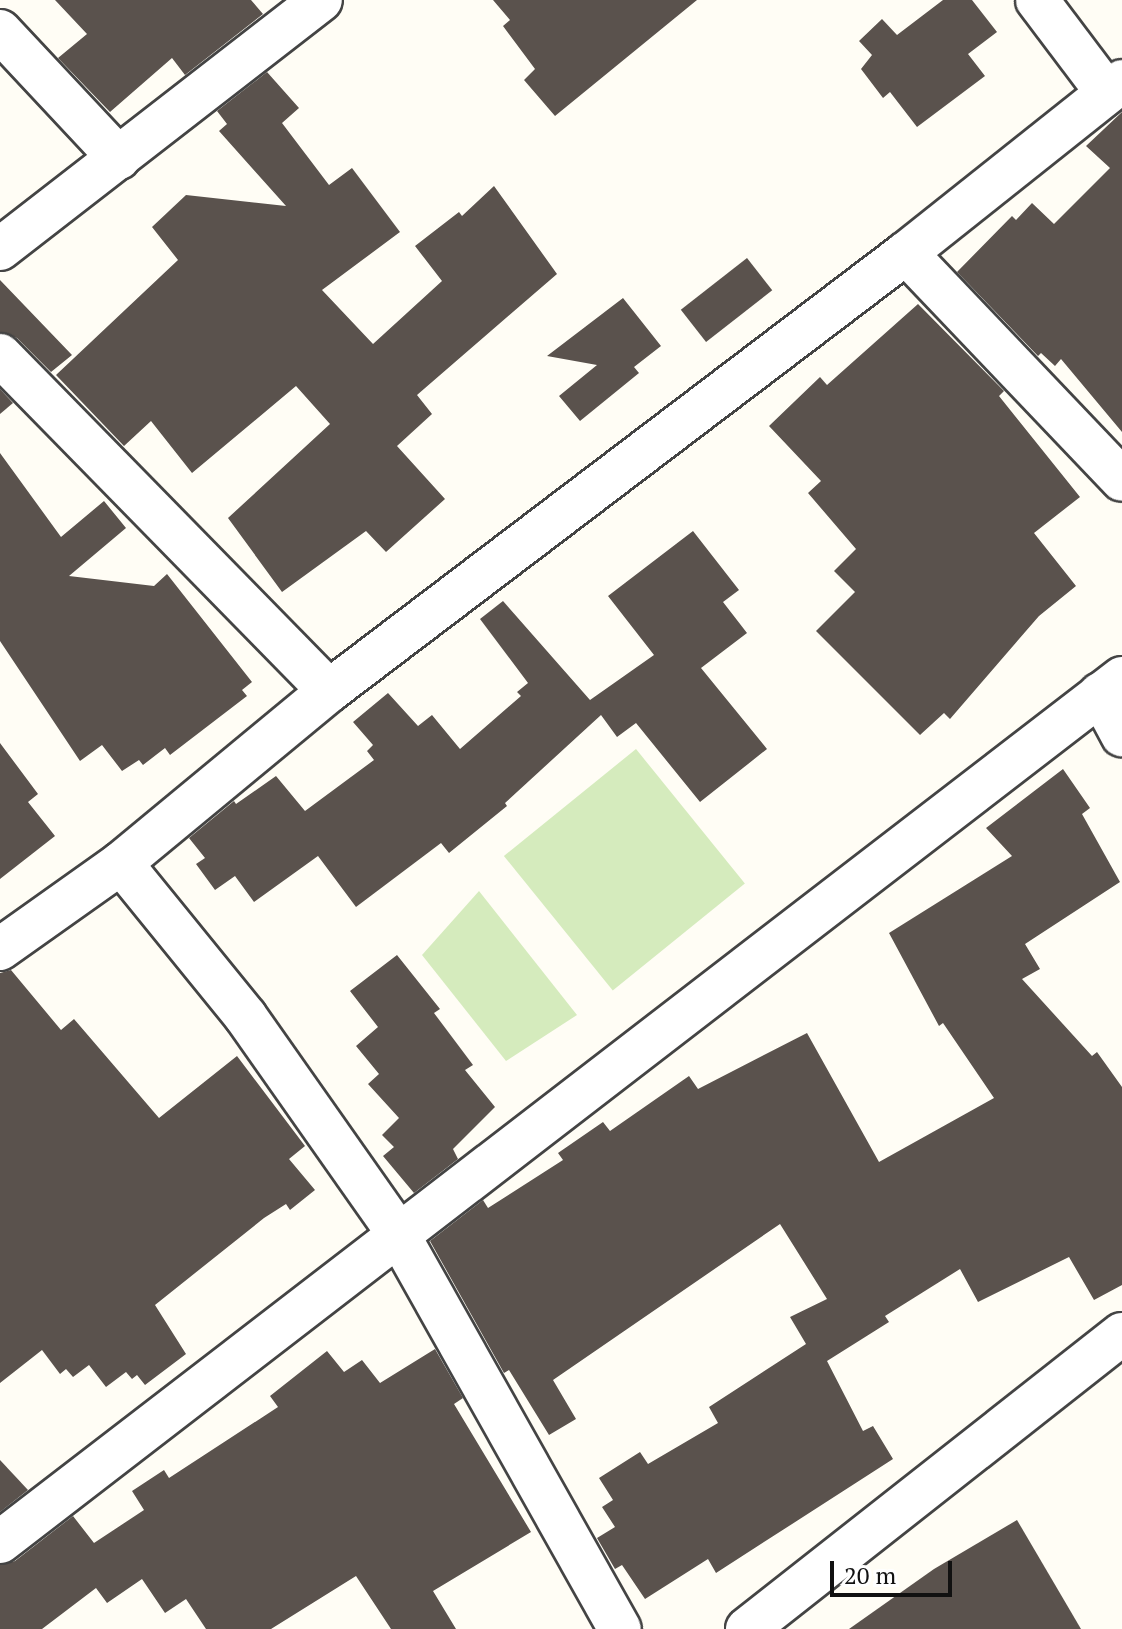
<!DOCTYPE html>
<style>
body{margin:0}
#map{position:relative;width:1122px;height:1629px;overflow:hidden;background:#fffdf5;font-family:"PT Serif",serif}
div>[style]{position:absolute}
.green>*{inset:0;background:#d5ebbd;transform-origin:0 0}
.building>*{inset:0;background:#5a524d;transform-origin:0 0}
.roads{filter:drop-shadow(2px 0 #444) drop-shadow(-2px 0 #444) drop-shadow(0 2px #444) drop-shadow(0 -2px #444)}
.minor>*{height:42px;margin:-21px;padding:0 21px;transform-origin:21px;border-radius:21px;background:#fff}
span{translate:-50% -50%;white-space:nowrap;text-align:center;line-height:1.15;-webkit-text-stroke:8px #fff;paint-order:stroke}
.scale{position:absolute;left:830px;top:1561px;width:122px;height:36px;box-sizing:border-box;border:4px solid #111;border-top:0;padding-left:10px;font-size:24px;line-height:28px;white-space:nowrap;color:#111;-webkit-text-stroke:6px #fff;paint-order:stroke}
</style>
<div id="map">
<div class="green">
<i style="left:636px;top:749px;width:173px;height:170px;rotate:51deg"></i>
<i style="clip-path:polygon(479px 891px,577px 1015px,506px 1061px,422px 955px)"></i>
</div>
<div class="building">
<i style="clip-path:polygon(55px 0,251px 0,263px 14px,185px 75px,172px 58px,110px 112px,58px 58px,87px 34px)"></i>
<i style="clip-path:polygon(493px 0,697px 0,555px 116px,524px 80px,535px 69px,503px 26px,510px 20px)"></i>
<i style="clip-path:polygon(943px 0,972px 0,997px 32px,968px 54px,985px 76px,917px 127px,890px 92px,883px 98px,861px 69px,872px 55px,859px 41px,882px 19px,897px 35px)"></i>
<i style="clip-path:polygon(267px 72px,299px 108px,282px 123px,329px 185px,352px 168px,400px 232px,322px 290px,373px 344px,442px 281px,415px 246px,459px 212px,462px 216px,494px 186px,557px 274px,417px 395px,432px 414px,397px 446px,445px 499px,386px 552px,366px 531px,282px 592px,228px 518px,330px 424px,296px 386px,192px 473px,151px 421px,124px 446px,56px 375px,178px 260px,152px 227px,186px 195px,286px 206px,219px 131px,227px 124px,217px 111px)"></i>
<i style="clip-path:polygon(1122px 112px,1122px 432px,1061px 359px,1055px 366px,1041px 353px,1038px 356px,957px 272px,1012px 216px,1016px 220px,1032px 203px,1054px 224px,1110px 168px,1086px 146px)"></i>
<i style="left:747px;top:258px;width:41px;height:84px;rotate:52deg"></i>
<i style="clip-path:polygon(0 280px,72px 355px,51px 372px,17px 338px,0 332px)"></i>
<i style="clip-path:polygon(623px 298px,661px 346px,634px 367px,639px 373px,580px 421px,559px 396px,597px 365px,547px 356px)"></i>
<i style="clip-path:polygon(918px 304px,1004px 391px,999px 396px,1080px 497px,1034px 533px,1076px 586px,1039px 616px,950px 719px,944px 713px,920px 735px,816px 631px,855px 592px,834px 571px,856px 549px,808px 493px,821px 481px,769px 426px,820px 377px,827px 385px)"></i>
<i style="clip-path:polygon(0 389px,13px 403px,0 414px)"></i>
<i style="clip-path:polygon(0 453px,61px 537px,104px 501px,126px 528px,69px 576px,154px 586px,167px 574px,252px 682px,242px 690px,247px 696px,170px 755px,165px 748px,143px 765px,139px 760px,122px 771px,102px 745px,80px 761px,0 641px)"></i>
<i style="clip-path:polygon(693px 531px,739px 590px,723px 602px,747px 633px,701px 668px,767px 749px,700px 802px,636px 723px,617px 737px,601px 715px,505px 803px,507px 806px,449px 853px,441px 843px,356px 907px,318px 856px,254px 902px,235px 876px,215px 890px,196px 864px,205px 858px,189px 838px,234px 801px,236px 804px,276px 776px,305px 811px,374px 760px,367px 751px,373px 745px,353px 722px,388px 693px,418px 726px,432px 715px,460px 749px,521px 696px,517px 692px,528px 683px,480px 619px,503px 601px,590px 700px,654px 655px,608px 596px)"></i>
<i style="clip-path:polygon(0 743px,38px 794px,28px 802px,55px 836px,0 879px)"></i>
<i style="clip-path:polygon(1063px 769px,1090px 808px,1082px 814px,1120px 882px,1025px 944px,1040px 969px,1022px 979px,1092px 1056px,1097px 1052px,1122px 1087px,1122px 1285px,1094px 1300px,1069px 1257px,978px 1302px,960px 1269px,885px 1316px,889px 1322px,827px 1361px,863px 1431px,873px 1426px,893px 1459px,716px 1573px,708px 1559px,645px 1599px,622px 1565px,615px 1569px,597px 1538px,615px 1527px,602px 1507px,613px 1500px,599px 1478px,640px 1452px,648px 1464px,718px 1423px,709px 1407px,806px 1344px,790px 1317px,827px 1299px,780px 1224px,553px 1380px,576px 1419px,549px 1435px,509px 1370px,504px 1373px,430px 1241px,483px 1200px,488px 1208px,563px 1160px,558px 1153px,603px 1122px,610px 1131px,689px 1076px,698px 1089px,807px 1033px,879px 1162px,994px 1098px,943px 1023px,939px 1026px,889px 933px,1012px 856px,986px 828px)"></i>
<i style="clip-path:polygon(397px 955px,440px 1009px,434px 1013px,473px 1065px,465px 1070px,495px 1107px,453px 1149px,458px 1159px,414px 1193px,383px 1156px,394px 1147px,382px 1135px,399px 1118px,368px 1084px,379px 1074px,356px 1046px,378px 1027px,350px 991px)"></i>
<i style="clip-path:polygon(11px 970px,61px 1030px,74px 1019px,159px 1118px,237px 1056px,305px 1146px,289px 1159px,315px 1190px,290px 1210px,286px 1204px,264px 1218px,155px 1305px,186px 1354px,145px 1385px,137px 1375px,132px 1379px,126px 1372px,106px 1387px,89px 1365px,73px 1377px,66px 1369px,60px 1374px,42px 1350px,0 1383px,0 973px)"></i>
<i style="clip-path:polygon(435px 1349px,463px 1398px,454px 1404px,531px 1532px,433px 1591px,456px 1629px,391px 1629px,356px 1576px,271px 1629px,206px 1629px,186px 1599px,165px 1613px,142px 1579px,107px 1603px,96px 1588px,42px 1629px,0 1629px,0 1565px,15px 1561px,73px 1516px,94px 1543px,144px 1510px,132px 1491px,164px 1470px,169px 1478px,278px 1407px,270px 1396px,327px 1351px,344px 1372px,362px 1360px,380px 1383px)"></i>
<i style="clip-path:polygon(0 1460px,28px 1490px,0 1512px)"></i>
<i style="clip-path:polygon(1017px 1520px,1081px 1629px,849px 1629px,934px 1569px)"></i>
</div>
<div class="roads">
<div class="minor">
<i style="left:1037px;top:0;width:116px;rotate:53deg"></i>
<i style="left:0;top:31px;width:174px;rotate:46.9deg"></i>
<i style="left:0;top:249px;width:406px;rotate:-37.8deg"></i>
<i style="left:906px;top:253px;width:313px;rotate:46.4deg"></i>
<i style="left:0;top:355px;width:470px;rotate:45.6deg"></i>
<i style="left:1100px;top:694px;width:47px;rotate:61.8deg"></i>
<i style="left:121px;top:863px;width:198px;rotate:50.9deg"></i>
<i style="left:246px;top:1017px;width:263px;rotate:54.9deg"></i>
<i style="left:397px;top:1232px;width:455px;rotate:60.7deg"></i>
<i style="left:0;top:949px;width:148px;rotate:-35.4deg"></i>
<i style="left:121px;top:863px;width:270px;rotate:-39.6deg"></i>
<i style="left:329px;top:691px;width:724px;rotate:-37.2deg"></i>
<i style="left:906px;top:253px;width:276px;rotate:-38.5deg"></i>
<i style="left:0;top:1542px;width:1416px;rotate:-37.6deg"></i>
<i style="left:747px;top:1629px;width:477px;rotate:-38.2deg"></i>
</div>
</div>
<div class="scale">20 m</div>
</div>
